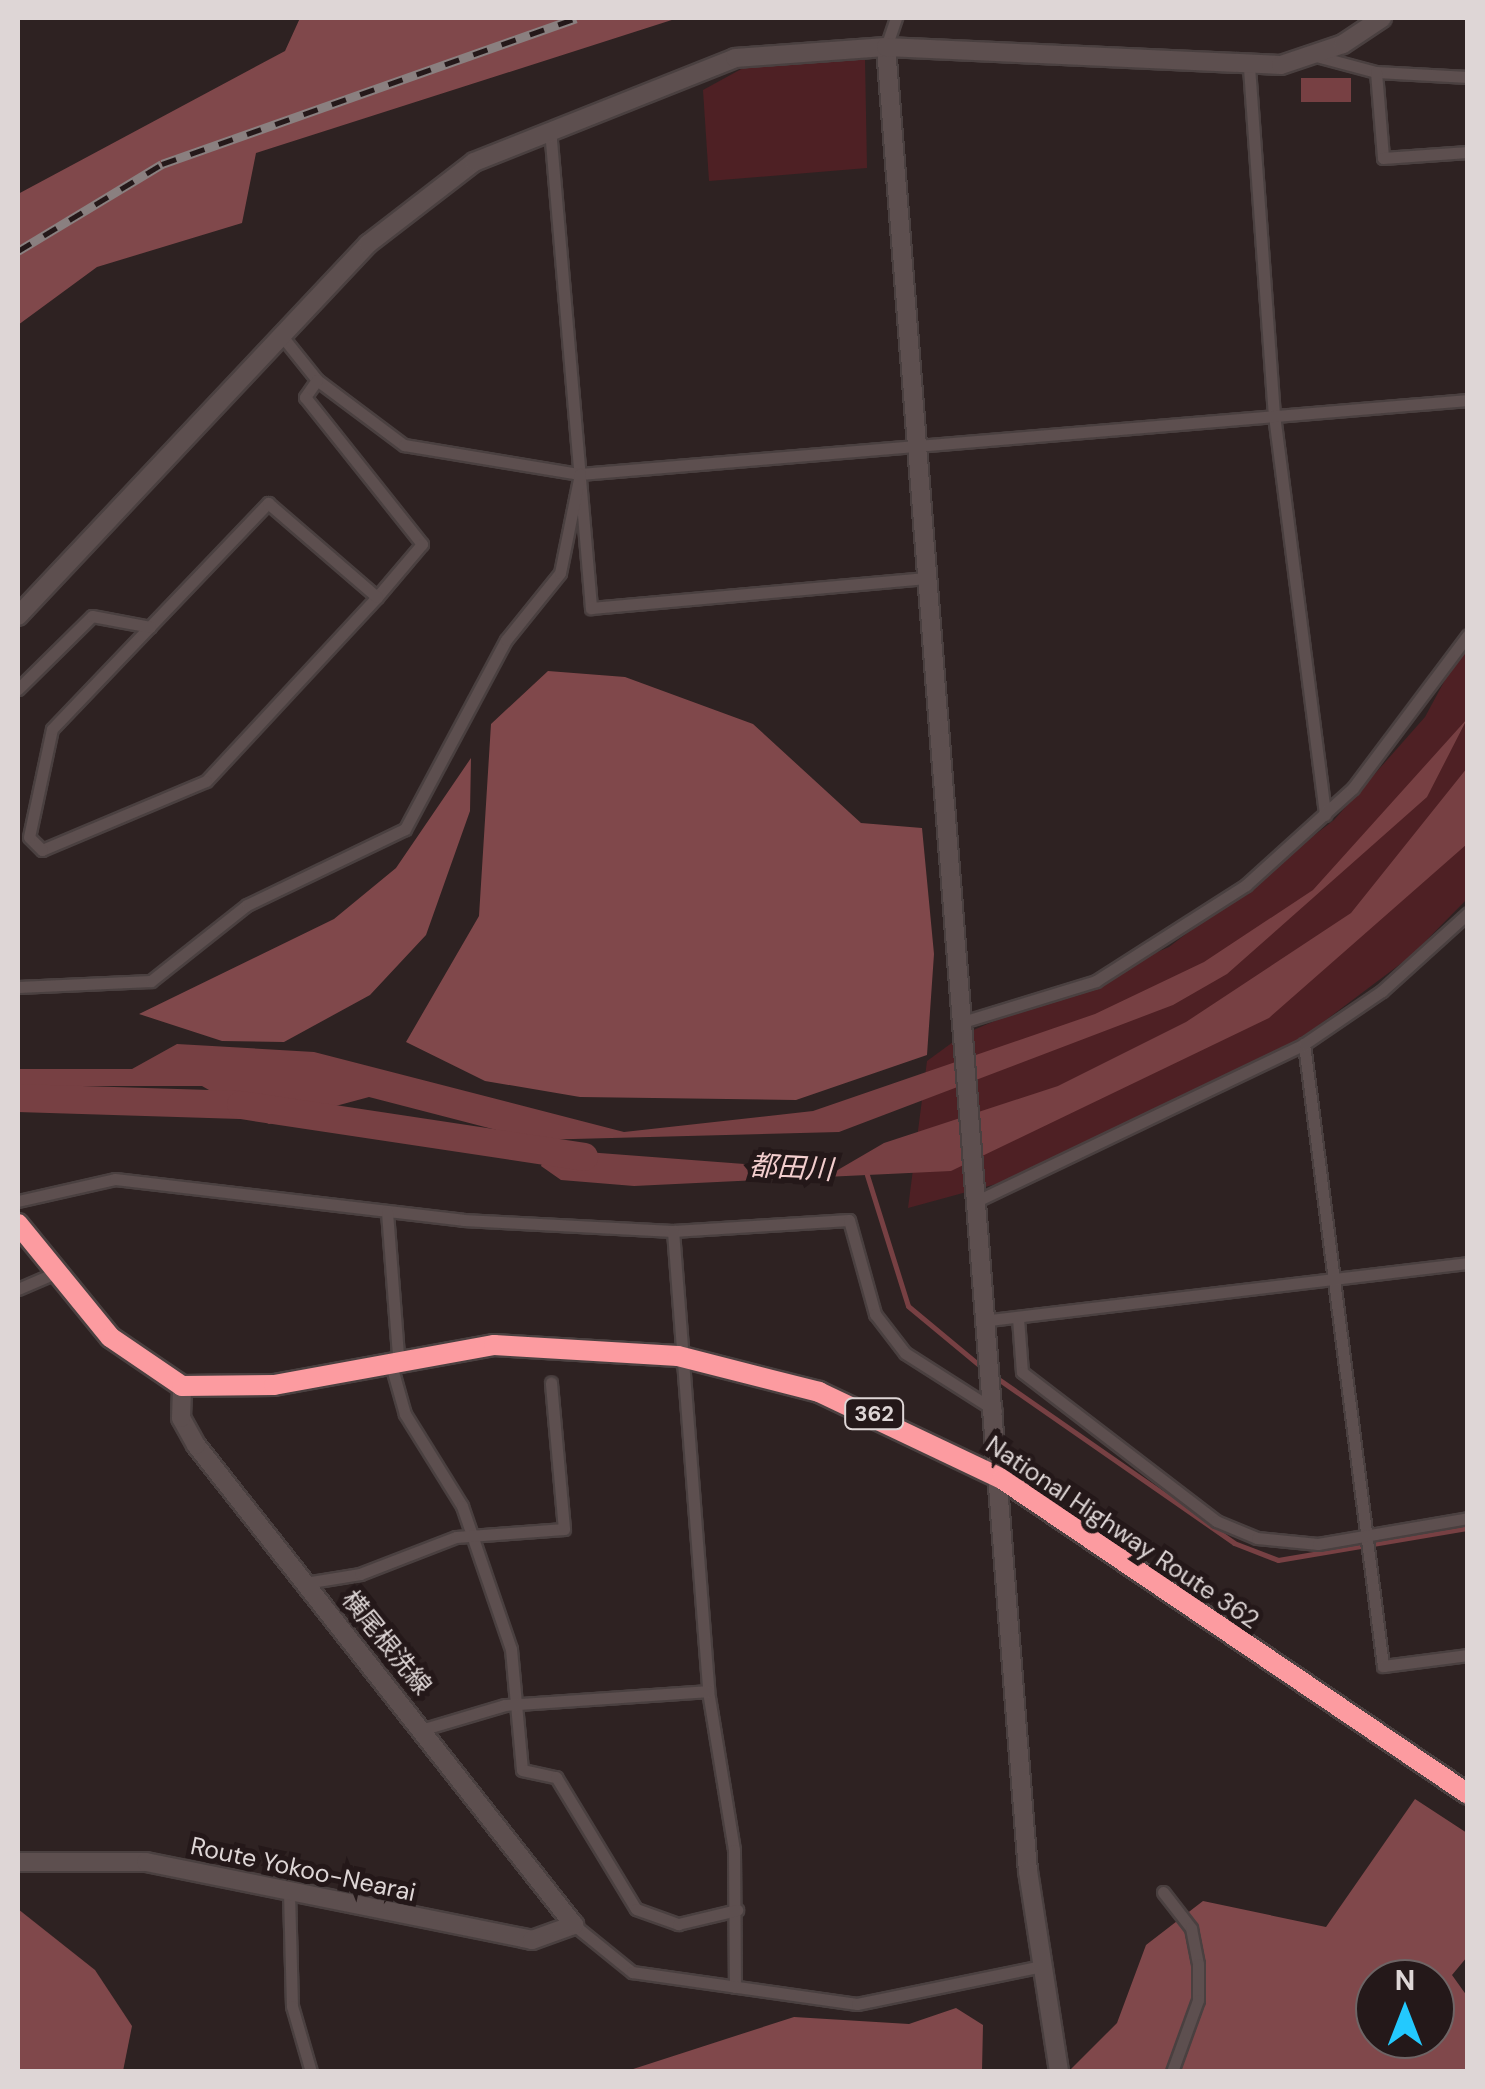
<!DOCTYPE html>
<meta charset="utf-8">
<style>
body{margin:0}
#map{position:relative;width:1485px;height:2089px;overflow:hidden;background:#2e2222;font-family:"DM Sans","Noto Sans JP",sans-serif}
div>[style]{position:absolute}
.green>*{inset:0;background:#4e2024}
.forest>*{inset:0;background:#80484b}
.water>*{inset:0;background:#774043;transform-origin:0 0}
.stream>*{height:5px;margin:-2.5px;padding:0 2.5px;transform-origin:2.5px;border-radius:2.5px;background:#774043}
.river>*{height:28px;margin:-14px;padding:0 14px;transform-origin:14px;border-radius:14px;background:#774043}
.roads{filter:drop-shadow(2px 0 #4a4040) drop-shadow(-2px 0 #4a4040) drop-shadow(0 2px #4a4040) drop-shadow(0 -2px #4a4040)}
.street>*{height:11px;margin:-5.5px;padding:0 5.5px;transform-origin:5.5px;border-radius:5.5px;background:#5d4f4f}
.secondary>*{height:18px;margin:-9px;padding:0 9px;transform-origin:9px;border-radius:9px;background:#5d4f4f}
.highway>*{height:20px;margin:-10px;padding:0 10px;transform-origin:10px;border-radius:10px;background:#fc9ba0}
.rail>*{height:9px;margin-top:-4.5px;transform-origin:0;background:repeating-linear-gradient(90deg,#241819 0 15px,#8a8080 0 30px);box-sizing:border-box;border-block:2px solid #8a8080}
span{translate:-50% -50%;white-space:nowrap;text-align:center;line-height:1.15;-webkit-text-stroke:10px #241819;paint-order:stroke}
.shield-label span{padding:2px 8px;background:#241819;border:2px solid;border-radius:8px;-webkit-text-stroke-width:0}
.shield-label{font-size:22px;color:#ded6d6;font-weight:700}
.street-label{font-size:25px;color:#ded6d6}
.water-label{font-size:28px;color:#f3cece;font-style:italic}
.frame{position:absolute;inset:0;border:20px solid #ded6d6;pointer-events:none}
.north{position:absolute;left:1355px;top:1959px;width:100px;height:100px;box-sizing:border-box;background:#241819;border:2px solid #6e6465;border-radius:50%;rotate:0deg;font-size:28px;font-weight:700;line-height:40px;text-align:center;color:#ded6d6}
.north::after{content:'';display:block;margin:auto;width:35px;height:45px;background:#23c9fe;clip-path:polygon(50% 0,100% 100%,50% 72%,0 100%)}
</style>
<div id="map">
<div class="green">
<i style="clip-path:polygon(865px 59px,867px 168px,709px 181px,703px 90px,745px 67px)"></i>
<i style="clip-path:polygon(1467px 639px,1467px 899px,1411px 956px,1286px 1050px,1117px 1135px,996px 1184px,908px 1208px,927px 1061px,964px 1034px,1169px 947px,1334px 820px,1425px 717px)"></i>
</div>
<div class="forest">
<i style="clip-path:polygon(300px 18px,678px 18px,256px 153px,242px 223px,97px 267px,18px 325px,18px 194px,285px 51px)"></i>
<i style="clip-path:polygon(548px 671px,625px 677px,753px 724px,861px 823px,922px 828px,934px 954px,927px 1055px,796px 1100px,580px 1097px,485px 1081px,406px 1042px,479px 916px,491px 724px)"></i>
<i style="clip-path:polygon(471px 758px,470px 811px,426px 935px,370px 995px,284px 1042px,222px 1041px,139px 1014px,334px 919px,396px 868px)"></i>
<i style="clip-path:polygon(evenodd,1415px 1799px,1467px 1833px,1467px 1957px,1452px 1975px,1467px 1996px,1467px 2071px,1068px 2072px,1117px 2023px,1146px 1945px,1203px 1901px,1326px 1927px,1415px 1799px,1375px 1979px,1435px 1979px,1435px 2039px,1375px 2039px,1375px 1979px)"></i>
<i style="clip-path:polygon(18px 1909px,95px 1970px,132px 2026px,123px 2071px,18px 2071px)"></i>
<i style="clip-path:polygon(956px 2008px,983px 2025px,982px 2071px,627px 2071px,794px 2017px,909px 2024px)"></i>
</div>
<div class="water">
<i style="left:1351px;top:78px;width:24px;height:50px;rotate:90deg"></i>
<i style="clip-path:polygon(1467px 719px,1427px 797px,1227px 974px,1173px 1005px,839px 1132px,535px 1140px,369px 1097px,269px 1124px,202px 1086px,18px 1086px,18px 1069px,132px 1069px,177px 1044px,314px 1052px,624px 1132px,813px 1111px,1095px 1014px,1204px 962px,1313px 890px)"></i>
<i style="clip-path:polygon(1467px 768px,1467px 844px,1269px 1018px,951px 1171px,634px 1186px,561px 1180px,541px 1166px,547px 1149px,836px 1171px,884px 1143px,1058px 1086px,1186px 1022px,1351px 913px)"></i>
</div>
<div class="stream">
<i style="left:867px;top:1175px;width:137px;rotate:72.6deg"></i>
<i style="left:908px;top:1306px;width:100px;rotate:39.7deg"></i>
<i style="left:994px;top:1376px;width:292px;rotate:34.8deg"></i>
<i style="left:1234px;top:1543px;width:47px;rotate:21.1deg"></i>
<i style="left:1278px;top:1560px;width:193px;rotate:-9.6deg"></i>
</div>
<div class="river">
<i style="left:18px;top:1098px;width:223px;rotate:1.8deg"></i>
<i style="left:241px;top:1105px;width:347px;rotate:8.6deg"></i>
</div>
<div class="roads">
<div class="street">
<i style="left:886px;top:47px;width:31px;rotate:-71deg"></i>
<i style="left:1316px;top:56px;width:62px;rotate:14.9deg"></i>
<i style="left:1376px;top:72px;width:92px;rotate:3.1deg"></i>
<i style="left:1249px;top:67px;width:349px;rotate:85.9deg"></i>
<i style="left:1274px;top:415px;width:403px;rotate:82.7deg"></i>
<i style="left:1376px;top:72px;width:86px;rotate:85.3deg"></i>
<i style="left:1383px;top:158px;width:85px;rotate:-4deg"></i>
<i style="left:550px;top:129px;width:481px;rotate:85.1deg"></i>
<i style="left:591px;top:608px;width:334px;rotate:-5.1deg"></i>
<i style="left:281px;top:335px;width:58px;rotate:51.3deg"></i>
<i style="left:317px;top:380px;width:109px;rotate:36.8deg"></i>
<i style="left:404px;top:445px;width:178px;rotate:9.4deg"></i>
<i style="left:580px;top:474px;width:891px;rotate:-4.76deg"></i>
<i style="left:317px;top:380px;width:21px;rotate:125deg"></i>
<i style="left:305px;top:397px;width:188px;rotate:51.5deg"></i>
<i style="left:422px;top:544px;width:70px;rotate:130.3deg"></i>
<i style="left:377px;top:597px;width:251px;rotate:132.9deg"></i>
<i style="left:206px;top:781px;width:178px;rotate:157.2deg"></i>
<i style="left:42px;top:850px;width:18px;rotate:-135deg"></i>
<i style="left:29px;top:837px;width:110px;rotate:-78deg"></i>
<i style="left:52px;top:729px;width:313px;rotate:-46.3deg"></i>
<i style="left:268px;top:503px;width:144px;rotate:40.8deg"></i>
<i style="left:18px;top:689px;width:104px;rotate:-44.6deg"></i>
<i style="left:92px;top:616px;width:59px;rotate:10.7deg"></i>
<i style="left:18px;top:987px;width:133px;rotate:-2.6deg"></i>
<i style="left:151px;top:981px;width:122px;rotate:-38.4deg"></i>
<i style="left:247px;top:905px;width:175px;rotate:-25.7deg"></i>
<i style="left:405px;top:829px;width:214px;rotate:-61.9deg"></i>
<i style="left:506px;top:640px;width:86px;rotate:-51.1deg"></i>
<i style="left:560px;top:573px;width:101px;rotate:-78.6deg"></i>
<i style="left:963px;top:1022px;width:139px;rotate:-17.1deg"></i>
<i style="left:1096px;top:981px;width:178px;rotate:-32.6deg"></i>
<i style="left:1246px;top:885px;width:144px;rotate:-42.2deg"></i>
<i style="left:1353px;top:788px;width:191px;rotate:-53.1deg"></i>
<i style="left:1304px;top:1044px;width:627px;rotate:82.76deg"></i>
<i style="left:1383px;top:1666px;width:86px;rotate:-7.4deg"></i>
<i style="left:981px;top:1199px;width:358px;rotate:-25.6deg"></i>
<i style="left:1304px;top:1044px;width:94px;rotate:-34.2deg"></i>
<i style="left:1382px;top:991px;width:116px;rotate:-42.2deg"></i>
<i style="left:18px;top:1201px;width:99px;rotate:-12.8deg"></i>
<i style="left:115px;top:1179px;width:350px;rotate:6.7deg"></i>
<i style="left:463px;top:1220px;width:210px;rotate:3deg"></i>
<i style="left:673px;top:1231px;width:176px;rotate:-3.6deg"></i>
<i style="left:849px;top:1220px;width:98px;rotate:74.5deg"></i>
<i style="left:875px;top:1314px;width:49px;rotate:52.4deg"></i>
<i style="left:905px;top:1353px;width:108px;rotate:32.5deg"></i>
<i style="left:387px;top:1212px;width:144px;rotate:85.6deg"></i>
<i style="left:673px;top:1231px;width:461px;rotate:85.6deg"></i>
<i style="left:708px;top:1691px;width:161px;rotate:80.7deg"></i>
<i style="left:734px;top:1850px;width:137px;rotate:89.6deg"></i>
<i style="left:18px;top:1289px;width:40px;rotate:-23.4deg"></i>
<i style="left:1018px;top:1318px;width:54px;rotate:85.8deg"></i>
<i style="left:1022px;top:1372px;width:245px;rotate:37.5deg"></i>
<i style="left:1216px;top:1521px;width:44px;rotate:22.5deg"></i>
<i style="left:1257px;top:1538px;width:61px;rotate:5.6deg"></i>
<i style="left:1318px;top:1544px;width:152px;rotate:-9.8deg"></i>
<i style="left:990px;top:1320px;width:481px;rotate:-6.8deg"></i>
<i style="left:390px;top:1361px;width:55px;rotate:74.2deg"></i>
<i style="left:405px;top:1414px;width:108px;rotate:58.2deg"></i>
<i style="left:462px;top:1506px;width:151px;rotate:71.1deg"></i>
<i style="left:511px;top:1649px;width:121px;rotate:84.8deg"></i>
<i style="left:522px;top:1770px;width:35px;rotate:12deg"></i>
<i style="left:556px;top:1777px;width:154px;rotate:58.8deg"></i>
<i style="left:636px;top:1909px;width:45px;rotate:19.7deg"></i>
<i style="left:678px;top:1924px;width:61px;rotate:-13.3deg"></i>
<i style="left:305px;top:1583px;width:56px;rotate:-9.3deg"></i>
<i style="left:360px;top:1574px;width:103px;rotate:-21.1deg"></i>
<i style="left:456px;top:1537px;width:108px;rotate:-4.2deg"></i>
<i style="left:564px;top:1529px;width:147px;rotate:-95.1deg"></i>
<i style="left:424px;top:1729px;width:84px;rotate:-16.5deg"></i>
<i style="left:505px;top:1705px;width:203px;rotate:-3.9deg"></i>
<i style="left:289px;top:1892px;width:114px;rotate:88.5deg"></i>
<i style="left:292px;top:2006px;width:69px;rotate:73.9deg"></i>
<i style="left:1163px;top:1892px;width:46px;rotate:52.1deg"></i>
<i style="left:1191px;top:1928px;width:37px;rotate:79deg"></i>
<i style="left:1198px;top:1964px;width:36px;rotate:90deg"></i>
<i style="left:1198px;top:2000px;width:77px;rotate:109.9deg"></i>
<i style="left:574px;top:1925px;width:75px;rotate:39deg"></i>
<i style="left:632px;top:1972px;width:227px;rotate:8.1deg"></i>
<i style="left:857px;top:2004px;width:189px;rotate:-11.6deg"></i>
</div>
<div class="secondary">
<i style="left:886px;top:47px;width:1830px;rotate:85.55deg"></i>
<i style="left:1028px;top:1871px;width:203px;rotate:81.2deg"></i>
<i style="left:18px;top:616px;width:511px;rotate:-46.75deg"></i>
<i style="left:368px;top:244px;width:134px;rotate:-37.7deg"></i>
<i style="left:474px;top:162px;width:281px;rotate:-21.7deg"></i>
<i style="left:735px;top:58px;width:151px;rotate:-4.2deg"></i>
<i style="left:886px;top:47px;width:395px;rotate:2.6deg"></i>
<i style="left:1281px;top:65px;width:65px;rotate:-18.7deg"></i>
<i style="left:1343px;top:44px;width:47px;rotate:-33.7deg"></i>
<i style="left:18px;top:1862px;width:128px"></i>
<i style="left:146px;top:1862px;width:394px;rotate:11.4deg"></i>
<i style="left:532px;top:1940px;width:45px;rotate:-19.7deg"></i>
<i style="left:574px;top:1925px;width:611px;rotate:-128.22deg"></i>
<i style="left:196px;top:1445px;width:31px;rotate:-119deg"></i>
<i style="left:181px;top:1418px;width:32px;rotate:-88deg"></i>
</div>
<div class="highway">
<i style="left:18px;top:1224px;width:146px;rotate:50.8deg"></i>
<i style="left:110px;top:1337px;width:87px;rotate:34.2deg"></i>
<i style="left:182px;top:1386px;width:92px;rotate:-0.6deg"></i>
<i style="left:274px;top:1385px;width:224px;rotate:-10.3deg"></i>
<i style="left:494px;top:1345px;width:184px;rotate:3.4deg"></i>
<i style="left:678px;top:1356px;width:146px;rotate:14.3deg"></i>
<i style="left:819px;top:1392px;width:203px;rotate:25.4deg"></i>
<i style="left:1002px;top:1479px;width:562px;rotate:34.06deg"></i>
</div>
</div>
<div class="rail">
<i style="left:18px;top:251px;width:168px;rotate:-31.1deg"></i>
<i style="left:162px;top:164px;width:439px;rotate:-19.4deg"></i>
</div>
<div class="shield-label">
<span style="left:874px;top:1414px">362</span>
</div>
<div class="street-label">
<span style="left:1122px;top:1533px;rotate:34deg">National Highway Route 362</span>
<span style="left:386px;top:1643px;rotate:51deg">横尾根洗線</span>
<span style="left:303px;top:1870px;rotate:12deg">Route Yokoo-Nearai</span>
</div>
<div class="water-label">
<span style="left:791px;top:1168px;rotate:3deg">都田川</span>
</div>
<div class="frame"></div>
<div class="north">N</div>
</div>
